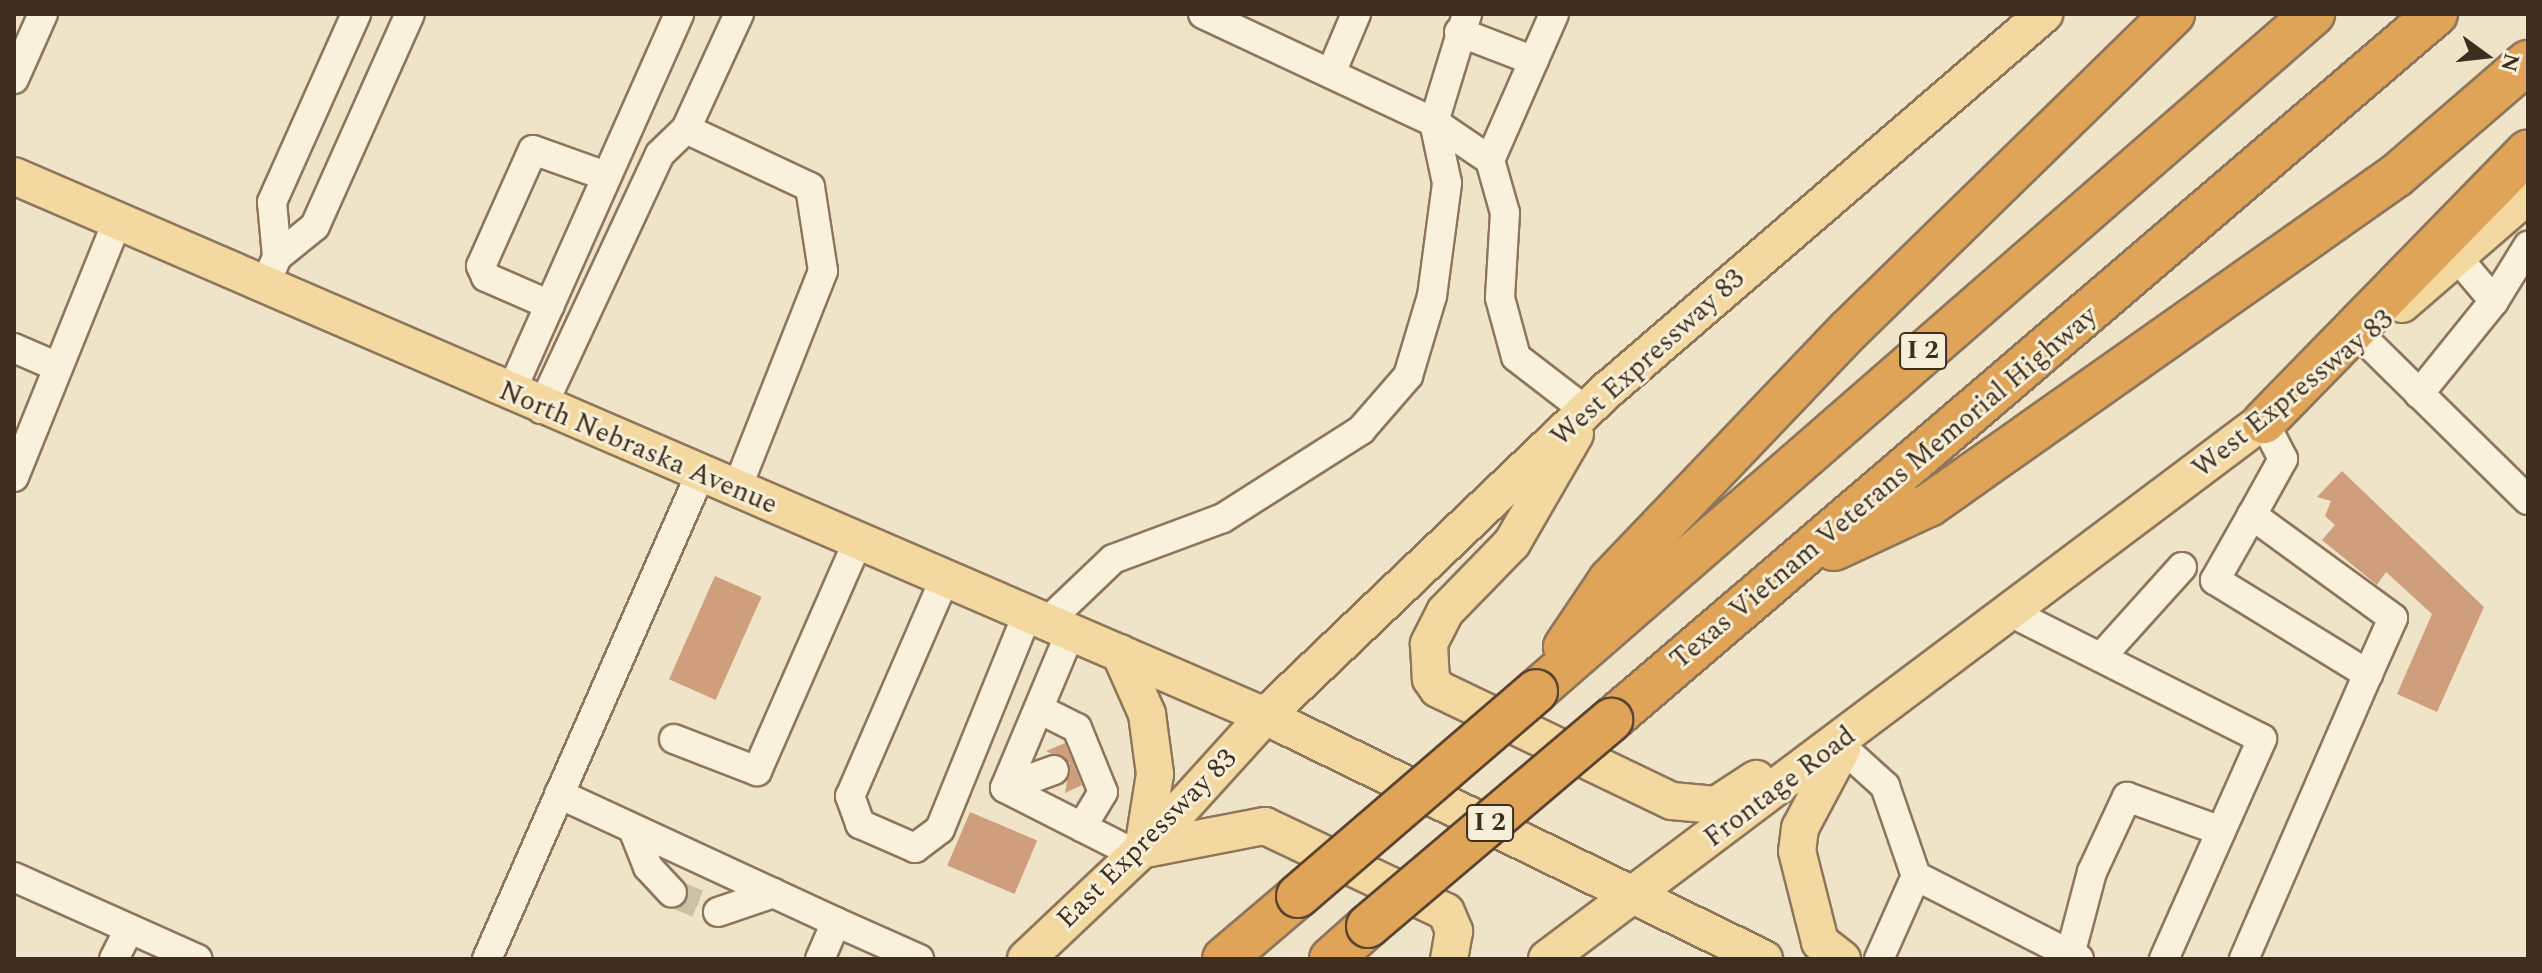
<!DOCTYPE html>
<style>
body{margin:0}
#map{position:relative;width:2542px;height:973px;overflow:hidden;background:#f0e4c8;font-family:Spectral,serif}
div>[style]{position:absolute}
.building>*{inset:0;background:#cf9f7d;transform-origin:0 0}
.minor-tunnel>*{height:28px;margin-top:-14px;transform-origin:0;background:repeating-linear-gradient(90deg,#ccc0a6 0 28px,transparent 0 42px)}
.roads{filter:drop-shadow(2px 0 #8d765c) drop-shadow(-2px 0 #8d765c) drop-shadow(0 2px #8d765c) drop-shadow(0 -2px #8d765c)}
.minor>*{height:28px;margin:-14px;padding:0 14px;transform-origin:14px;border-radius:14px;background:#faf1dc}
.major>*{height:36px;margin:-18px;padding:0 18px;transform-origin:18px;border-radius:18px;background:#f3d9a0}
.highway>*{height:42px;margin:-21px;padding:0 21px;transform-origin:21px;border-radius:21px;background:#e0a458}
.bridges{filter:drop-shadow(2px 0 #5b4430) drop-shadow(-2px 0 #5b4430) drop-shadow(0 2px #5b4430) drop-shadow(0 -2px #5b4430)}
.highway-bridge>*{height:42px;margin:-21px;padding:0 21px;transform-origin:21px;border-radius:21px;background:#e0a458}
span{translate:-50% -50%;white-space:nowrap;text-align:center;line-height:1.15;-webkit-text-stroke:6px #f7eed8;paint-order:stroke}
.shield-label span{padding:2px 6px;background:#f7eed8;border:2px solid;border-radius:6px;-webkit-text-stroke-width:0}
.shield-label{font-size:26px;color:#3d2e20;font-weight:700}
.street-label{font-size:28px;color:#3d2e20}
.frame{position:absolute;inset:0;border:16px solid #3d2e20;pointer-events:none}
.north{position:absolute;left:2446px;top:16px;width:80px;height:80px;-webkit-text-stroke:6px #f7eed8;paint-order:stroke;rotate:105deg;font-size:22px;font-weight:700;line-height:32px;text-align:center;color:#3d2e20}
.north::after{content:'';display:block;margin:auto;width:28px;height:36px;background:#3d2e20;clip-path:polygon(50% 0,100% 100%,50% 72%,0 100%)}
</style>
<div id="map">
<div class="building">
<i style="clip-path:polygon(2342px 471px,2484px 607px,2437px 712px,2397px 694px,2432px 614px,2386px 572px,2377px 585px,2322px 540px,2335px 525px,2325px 516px,2331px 501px,2317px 497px)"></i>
<i style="left:715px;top:576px;width:51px;height:113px;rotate:24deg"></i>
<i style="clip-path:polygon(1065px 743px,1082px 785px,1065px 793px,1070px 763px,1046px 751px)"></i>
<i style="left:970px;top:812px;width:73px;height:58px;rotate:23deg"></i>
</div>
<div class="minor-tunnel">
<i style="left:672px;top:893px;width:50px;rotate:22.4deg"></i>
</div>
<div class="roads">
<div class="minor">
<i style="left:1203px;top:14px;width:255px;rotate:25.1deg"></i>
<i style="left:1434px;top:122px;width:68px;rotate:34.2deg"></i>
<i style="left:1490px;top:160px;width:55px;rotate:74.2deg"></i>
<i style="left:1505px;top:213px;width:85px;rotate:93.4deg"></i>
<i style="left:1500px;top:298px;width:61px;rotate:74.8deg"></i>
<i style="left:1516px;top:357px;width:88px;rotate:37.6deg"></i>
<i style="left:1459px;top:32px;width:80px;rotate:21.1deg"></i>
<i style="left:1331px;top:73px;width:64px;rotate:-67deg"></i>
<i style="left:14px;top:79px;width:71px;rotate:-66deg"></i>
<i style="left:686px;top:129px;width:137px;rotate:25.1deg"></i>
<i style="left:810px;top:187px;width:85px;rotate:81.2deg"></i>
<i style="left:823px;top:271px;width:237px;rotate:111.6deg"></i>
<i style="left:1490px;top:160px;width:159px;rotate:-66.3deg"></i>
<i style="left:277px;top:257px;width:55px;rotate:-95.2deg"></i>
<i style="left:272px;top:202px;width:206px;rotate:-65.9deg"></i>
<i style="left:266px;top:282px;width:27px;rotate:-66deg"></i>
<i style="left:277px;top:257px;width:49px;rotate:-39.2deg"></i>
<i style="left:315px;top:226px;width:232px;rotate:-65.9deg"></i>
<i style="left:2494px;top:301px;width:65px;rotate:-58.3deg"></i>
<i style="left:550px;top:305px;width:70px;rotate:-156.4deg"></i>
<i style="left:486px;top:277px;width:12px;rotate:-114deg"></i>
<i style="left:481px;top:266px;width:127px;rotate:-65.9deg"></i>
<i style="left:533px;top:150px;width:77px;rotate:19.6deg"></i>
<i style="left:2363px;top:338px;width:231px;rotate:44.5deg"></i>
<i style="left:14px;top:348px;width:48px;rotate:23.4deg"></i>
<i style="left:510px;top:394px;width:416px;rotate:-66deg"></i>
<i style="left:2419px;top:394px;width:119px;rotate:-51.1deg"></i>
<i style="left:2494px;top:301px;width:57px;rotate:-130.1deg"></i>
<i style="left:541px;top:409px;width:281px;rotate:-65deg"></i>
<i style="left:660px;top:154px;width:36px;rotate:-44deg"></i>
<i style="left:686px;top:129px;width:127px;rotate:-65.3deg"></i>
<i style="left:14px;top:477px;width:278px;rotate:-68deg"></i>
<i style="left:2252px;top:515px;width:64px;rotate:-61deg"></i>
<i style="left:2283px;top:459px;width:42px;rotate:-117.2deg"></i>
<i style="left:945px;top:578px;width:238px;rotate:113.5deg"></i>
<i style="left:850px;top:796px;width:30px;rotate:70deg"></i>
<i style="left:860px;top:824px;width:60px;rotate:23.6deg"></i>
<i style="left:915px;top:848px;width:31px;rotate:-37deg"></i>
<i style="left:940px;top:829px;width:234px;rotate:-67.9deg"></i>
<i style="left:2010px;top:612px;width:282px;rotate:26.7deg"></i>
<i style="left:2262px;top:739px;width:241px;rotate:114deg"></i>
<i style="left:1048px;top:621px;width:90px;rotate:-43.6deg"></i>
<i style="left:1113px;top:559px;width:117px;rotate:-20.4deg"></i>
<i style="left:1223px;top:518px;width:164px;rotate:-32.5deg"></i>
<i style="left:1361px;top:430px;width:72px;rotate:-49deg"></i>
<i style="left:1408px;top:376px;width:84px;rotate:-73.3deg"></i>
<i style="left:1432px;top:296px;width:114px;rotate:-82.4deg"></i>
<i style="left:1447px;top:183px;width:62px;rotate:-102deg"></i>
<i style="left:1434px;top:122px;width:113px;rotate:-73deg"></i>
<i style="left:1071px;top:631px;width:170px;rotate:112.8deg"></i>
<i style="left:1005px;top:788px;width:148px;rotate:26.9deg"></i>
<i style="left:2101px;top:657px;width:121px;rotate:-48deg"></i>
<i style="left:1041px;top:710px;width:40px;rotate:26.6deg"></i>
<i style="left:1077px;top:728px;width:69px;rotate:67.9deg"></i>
<i style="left:1103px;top:792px;width:41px;rotate:121deg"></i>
<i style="left:674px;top:739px;width:89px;rotate:21.1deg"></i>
<i style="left:757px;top:771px;width:251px;rotate:-66.3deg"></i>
<i style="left:1843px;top:748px;width:57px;rotate:42.1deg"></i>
<i style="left:1885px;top:786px;width:95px;rotate:71deg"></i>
<i style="left:1005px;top:788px;width:52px;rotate:-20.2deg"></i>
<i style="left:559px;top:794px;width:305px;rotate:24.8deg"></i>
<i style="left:836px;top:922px;width:40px;rotate:113.4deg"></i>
<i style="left:633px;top:829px;width:41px;rotate:68.5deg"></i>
<i style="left:648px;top:867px;width:35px;rotate:47deg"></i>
<i style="left:14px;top:877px;width:201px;rotate:24.1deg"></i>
<i style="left:718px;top:912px;width:59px;rotate:-18.7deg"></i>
<i style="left:836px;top:922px;width:91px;rotate:24deg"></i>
<i style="left:2070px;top:955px;width:86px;rotate:-75.2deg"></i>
<i style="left:2092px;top:872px;width:83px;rotate:-65deg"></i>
<i style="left:2127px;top:797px;width:100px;rotate:19.9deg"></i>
<i style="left:114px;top:959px;width:34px;rotate:-63deg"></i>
<i style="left:487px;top:959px;width:529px;rotate:-66.25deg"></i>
<i style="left:1879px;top:959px;width:91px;rotate:-66deg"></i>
<i style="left:1916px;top:876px;width:183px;rotate:27deg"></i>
<i style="left:2244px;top:959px;width:311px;rotate:-66.5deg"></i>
<i style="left:2368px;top:674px;width:61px;rotate:-65.9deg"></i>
<i style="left:2393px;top:618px;width:175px;rotate:-143.9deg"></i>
<i style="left:2252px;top:515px;width:75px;rotate:119.6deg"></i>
<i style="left:2215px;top:580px;width:180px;rotate:31.6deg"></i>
</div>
<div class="major">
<i style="left:14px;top:176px;width:1363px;rotate:23.35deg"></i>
<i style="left:1265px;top:716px;width:555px;rotate:25.96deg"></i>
<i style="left:2402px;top:304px;width:167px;rotate:-40.9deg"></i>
<i style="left:1575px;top:434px;width:126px;rotate:120deg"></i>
<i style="left:1512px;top:543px;width:96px;rotate:134.2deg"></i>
<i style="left:1445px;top:612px;width:36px;rotate:117deg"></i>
<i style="left:1429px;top:644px;width:35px;rotate:87deg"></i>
<i style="left:1431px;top:679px;width:12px;rotate:55deg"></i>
<i style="left:1438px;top:689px;width:259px;rotate:25.6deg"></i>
<i style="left:1672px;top:801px;width:44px;rotate:5.2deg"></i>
<i style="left:1716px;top:805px;width:48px;rotate:-33deg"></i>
<i style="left:1120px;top:653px;width:67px;rotate:66.1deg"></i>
<i style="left:1147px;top:714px;width:61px;rotate:82.4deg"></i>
<i style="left:1155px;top:774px;width:76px;rotate:99.1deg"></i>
<i style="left:1842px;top:749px;width:89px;rotate:118deg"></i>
<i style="left:1800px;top:828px;width:23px;rotate:97deg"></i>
<i style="left:1797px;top:851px;width:94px;rotate:75.8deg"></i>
<i style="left:1820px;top:942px;width:28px;rotate:38deg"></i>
<i style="left:1145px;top:849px;width:122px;rotate:-10.9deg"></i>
<i style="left:1265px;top:826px;width:200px;rotate:25.4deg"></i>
<i style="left:1446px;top:912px;width:21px;rotate:67deg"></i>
<i style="left:1454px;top:931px;width:28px;rotate:100deg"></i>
<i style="left:1026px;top:959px;width:180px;rotate:-43.4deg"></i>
<i style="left:1157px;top:835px;width:161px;rotate:-47.8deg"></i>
<i style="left:1265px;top:716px;width:477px;rotate:-43.6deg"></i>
<i style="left:1611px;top:387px;width:572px;rotate:-40.74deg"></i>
<i style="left:1547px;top:959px;width:922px;rotate:-36.93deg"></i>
</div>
<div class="highway">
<i style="left:2264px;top:422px;width:378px;rotate:-45.7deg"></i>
<i style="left:1834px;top:549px;width:105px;rotate:-24.9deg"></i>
<i style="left:1929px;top:505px;width:573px;rotate:-35.19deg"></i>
<i style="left:2397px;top:175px;width:173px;rotate:-40.8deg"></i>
<i style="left:1565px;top:647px;width:81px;rotate:-56.1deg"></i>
<i style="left:1610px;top:580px;width:346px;rotate:-46.3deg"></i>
<i style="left:1849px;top:330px;width:453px;rotate:-44.3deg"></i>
<i style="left:1536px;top:691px;width:1031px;rotate:-41.07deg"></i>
<i style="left:1611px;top:720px;width:1086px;rotate:-40.56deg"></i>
<i style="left:1224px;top:959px;width:97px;rotate:-40.4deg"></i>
<i style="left:1331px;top:959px;width:50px;rotate:-41.7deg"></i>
</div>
</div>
<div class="bridges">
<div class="highway-bridge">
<i style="left:1298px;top:896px;width:314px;rotate:-40.7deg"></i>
<i style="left:1368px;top:926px;width:319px;rotate:-40.3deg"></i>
</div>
</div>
<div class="shield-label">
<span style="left:1923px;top:351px">I 2</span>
<span style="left:1490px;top:823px">I 2</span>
</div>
<div class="street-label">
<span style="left:1648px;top:358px;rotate:-42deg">West Expressway 83</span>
<span style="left:2293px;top:394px;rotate:-39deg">West Expressway 83</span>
<span style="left:638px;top:448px;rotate:23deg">North Nebraska Avenue</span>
<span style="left:1884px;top:488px;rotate:-40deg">Texas Vietnam Veterans Memorial Highway</span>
<span style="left:1780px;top:787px;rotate:-37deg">Frontage Road</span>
<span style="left:1147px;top:839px;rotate:-45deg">East Expressway 83</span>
</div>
<div class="frame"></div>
<div class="north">N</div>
</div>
